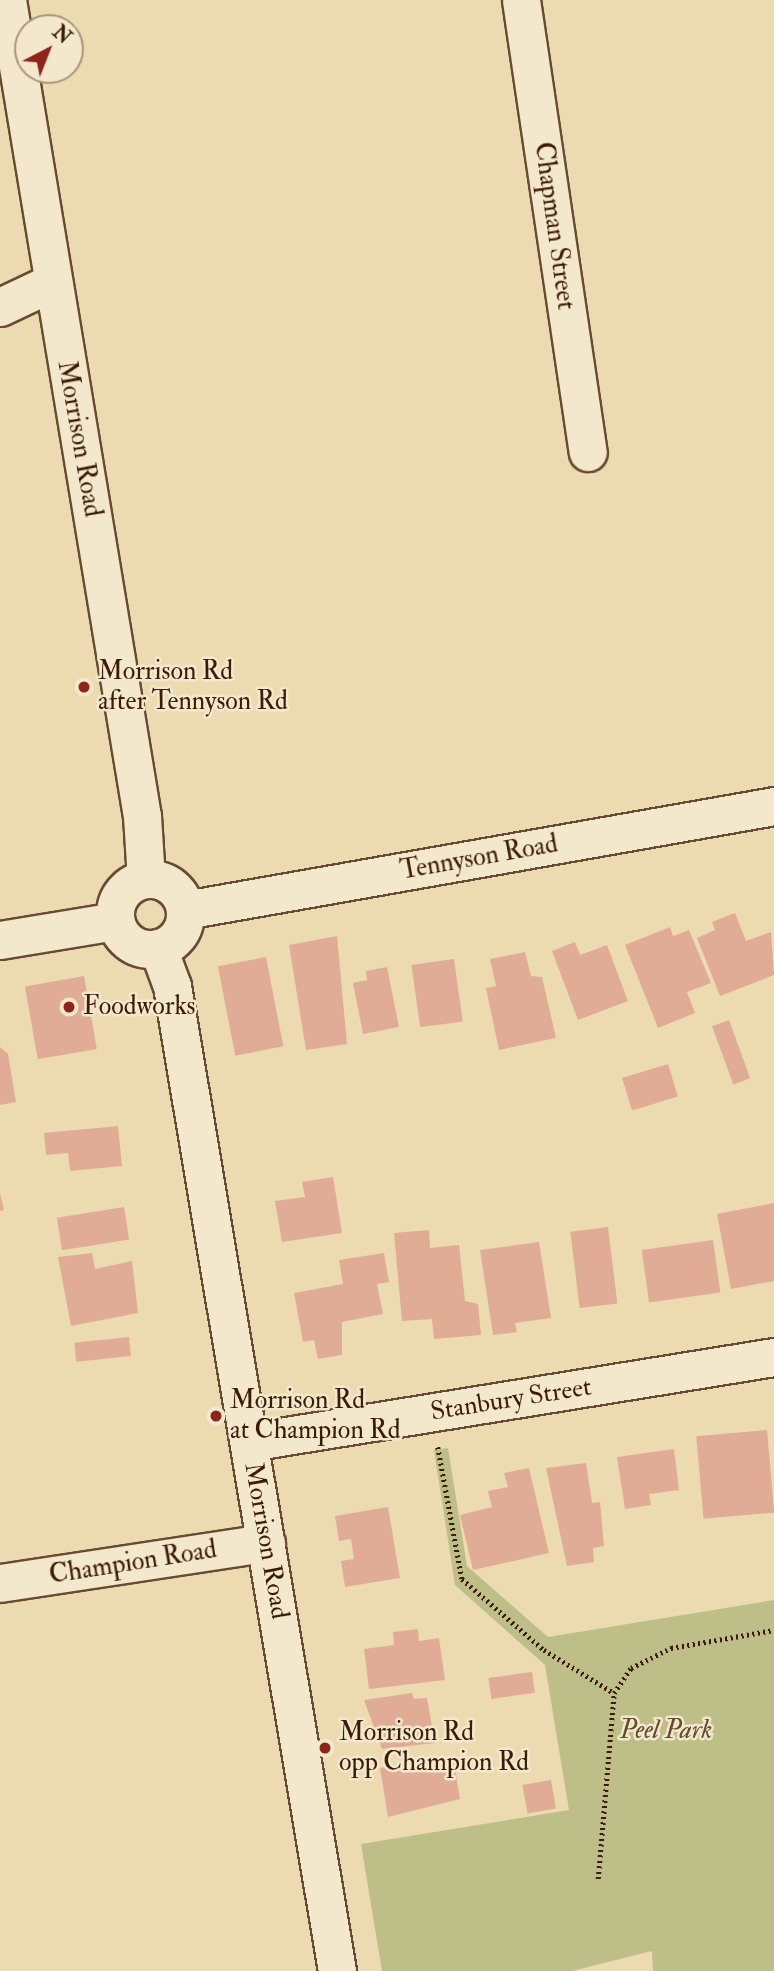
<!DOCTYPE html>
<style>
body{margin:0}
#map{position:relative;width:774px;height:1971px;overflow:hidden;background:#ecdbb1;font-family:"IM FELL Double Pica",serif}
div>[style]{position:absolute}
.green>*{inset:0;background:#bdbe88}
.building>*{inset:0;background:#e1ac95;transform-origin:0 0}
.path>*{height:4.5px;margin-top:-2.25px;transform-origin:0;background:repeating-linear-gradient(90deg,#3c1b08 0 2px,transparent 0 5.5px)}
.roads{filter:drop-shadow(2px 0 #684b32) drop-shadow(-2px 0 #684b32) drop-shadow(0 2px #684b32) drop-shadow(0 -2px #684b32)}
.minor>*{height:37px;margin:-18.5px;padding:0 18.5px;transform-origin:18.5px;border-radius:18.5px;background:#f3e8cc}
.minor>.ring{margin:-18.5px;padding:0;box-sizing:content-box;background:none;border:37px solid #f3e8cc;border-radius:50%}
.dots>*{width:19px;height:19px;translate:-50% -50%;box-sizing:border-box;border:4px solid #f3e8cc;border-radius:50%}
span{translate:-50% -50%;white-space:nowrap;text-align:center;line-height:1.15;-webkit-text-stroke:5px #f3e8cc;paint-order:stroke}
.street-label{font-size:26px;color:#3c1b08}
.poi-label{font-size:26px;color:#3c1b08}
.left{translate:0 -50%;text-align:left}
.park-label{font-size:26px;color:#634c2e;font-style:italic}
.north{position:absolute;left:14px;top:14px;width:70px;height:70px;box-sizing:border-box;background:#f3e8cc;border:2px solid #aa967e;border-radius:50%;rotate:42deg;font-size:19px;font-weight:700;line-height:28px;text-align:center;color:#3c1b08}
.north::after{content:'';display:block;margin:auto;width:24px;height:32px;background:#8f2418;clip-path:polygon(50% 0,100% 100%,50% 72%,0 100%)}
</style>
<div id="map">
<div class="green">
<i style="clip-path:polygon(448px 1448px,467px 1566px,548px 1637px,774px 1600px,774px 1971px,653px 1971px,652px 1951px,572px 1971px,382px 1971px,361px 1844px,569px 1810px,545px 1665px,455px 1585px,434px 1450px)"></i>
</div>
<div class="building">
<i style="clip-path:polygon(735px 913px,746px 941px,771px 932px,774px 975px,720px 996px,697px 938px,715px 930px,712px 922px)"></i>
<i style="clip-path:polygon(670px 927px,673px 936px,689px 930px,711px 983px,687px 992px,695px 1013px,658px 1028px,625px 945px)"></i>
<i style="clip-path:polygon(337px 936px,347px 1044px,306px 1050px,289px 945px)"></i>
<i style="clip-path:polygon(575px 942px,580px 955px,607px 945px,628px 1001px,578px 1020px,552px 951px)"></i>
<i style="clip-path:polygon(525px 952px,531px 976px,542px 977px,556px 1038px,499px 1050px,486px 988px,496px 986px,490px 959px)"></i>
<i style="left:266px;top:957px;width:91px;height:49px;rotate:79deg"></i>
<i style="left:454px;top:959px;width:63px;height:43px;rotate:82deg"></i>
<i style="clip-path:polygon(387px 967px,399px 1027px,363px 1034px,353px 983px,367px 980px,366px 971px)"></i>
<i style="left:84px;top:976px;width:74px;height:60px;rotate:80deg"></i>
<i style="left:729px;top:1020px;width:62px;height:18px;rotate:70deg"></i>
<i style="clip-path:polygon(0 1047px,8px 1054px,16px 1102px,0 1105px)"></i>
<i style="left:668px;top:1064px;width:34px;height:48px;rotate:73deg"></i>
<i style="clip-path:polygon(118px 1126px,122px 1166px,70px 1171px,68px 1153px,46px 1155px,44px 1133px)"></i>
<i style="clip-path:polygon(333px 1177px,342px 1233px,282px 1242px,275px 1201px,305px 1197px,302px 1182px)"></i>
<i style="clip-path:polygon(0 1193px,4px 1210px,0 1211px)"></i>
<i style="clip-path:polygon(774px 1203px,774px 1281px,731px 1289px,717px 1214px)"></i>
<i style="left:124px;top:1207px;width:33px;height:68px;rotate:81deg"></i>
<i style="left:608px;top:1227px;width:77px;height:38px;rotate:83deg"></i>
<i style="clip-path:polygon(429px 1230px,430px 1248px,459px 1245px,465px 1301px,478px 1304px,481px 1335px,434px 1339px,432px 1319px,402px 1321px,394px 1233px)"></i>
<i style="left:713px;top:1240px;width:53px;height:72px;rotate:82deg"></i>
<i style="clip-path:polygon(539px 1242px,551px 1318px,515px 1323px,517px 1332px,493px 1335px,480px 1250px)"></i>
<i style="clip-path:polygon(92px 1253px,95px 1269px,132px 1261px,138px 1313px,71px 1326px,58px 1257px)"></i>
<i style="clip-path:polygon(384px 1253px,389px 1282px,377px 1284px,383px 1314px,342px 1322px,342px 1355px,318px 1359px,314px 1340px,303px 1342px,294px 1293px,343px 1284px,339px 1260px)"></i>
<i style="left:129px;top:1337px;width:19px;height:55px;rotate:84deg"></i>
<i style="left:767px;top:1430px;width:83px;height:71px;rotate:85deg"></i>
<i style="clip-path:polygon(674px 1449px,679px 1490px,649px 1494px,651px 1505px,625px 1509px,617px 1457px)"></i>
<i style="clip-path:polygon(586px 1463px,592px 1503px,600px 1502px,604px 1546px,593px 1548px,594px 1562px,567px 1566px,546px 1468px)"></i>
<i style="clip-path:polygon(529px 1468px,549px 1553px,473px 1570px,460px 1515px,492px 1507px,488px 1491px,508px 1487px,504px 1473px)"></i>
<i style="clip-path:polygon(388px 1507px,400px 1578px,345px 1587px,341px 1561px,354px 1559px,351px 1539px,339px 1541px,335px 1516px)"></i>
<i style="clip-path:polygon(418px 1629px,419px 1641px,439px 1638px,445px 1680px,369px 1689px,364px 1649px,394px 1645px,393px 1632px)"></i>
<i style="left:532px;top:1672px;width:21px;height:44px;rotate:82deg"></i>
<i style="clip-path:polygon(412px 1693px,414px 1699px,427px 1698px,435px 1743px,382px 1749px,364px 1700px)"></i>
<i style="clip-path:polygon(453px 1757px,460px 1799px,388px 1817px,380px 1768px)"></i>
<i style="left:551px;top:1780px;width:29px;height:29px;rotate:80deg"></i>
</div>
<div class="path">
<i style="left:438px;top:1447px;width:134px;rotate:79.7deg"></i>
<i style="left:462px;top:1579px;width:108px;rotate:40.9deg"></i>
<i style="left:544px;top:1650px;width:82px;rotate:31.6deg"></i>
<i style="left:598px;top:1879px;width:187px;rotate:-85.1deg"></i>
<i style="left:614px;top:1693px;width:30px;rotate:-56deg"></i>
<i style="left:631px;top:1668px;width:45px;rotate:-26.6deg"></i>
<i style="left:671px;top:1648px;width:105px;rotate:-9.9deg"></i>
</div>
<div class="roads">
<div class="minor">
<i style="left:7px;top:0;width:827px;rotate:80.61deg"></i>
<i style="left:142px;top:816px;width:63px;rotate:86.4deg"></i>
<i style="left:521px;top:0;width:457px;rotate:81.6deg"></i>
<i style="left:0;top:307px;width:59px;rotate:-25.3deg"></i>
<i class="ring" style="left:115px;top:879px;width:33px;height:33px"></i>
<i style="left:185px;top:910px;width:598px;rotate:-10.01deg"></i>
<i style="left:0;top:940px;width:117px;rotate:-9.4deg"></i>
<i style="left:158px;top:948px;width:40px;rotate:69.8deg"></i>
<i style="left:172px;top:986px;width:999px;rotate:80.49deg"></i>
<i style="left:249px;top:1442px;width:532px;rotate:-9.2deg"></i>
<i style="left:0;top:1583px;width:269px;rotate:-8.6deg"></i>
</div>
</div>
<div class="dots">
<i style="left:84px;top:687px;background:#8f2418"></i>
<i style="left:69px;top:1007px;background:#8f2418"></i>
<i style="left:216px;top:1416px;background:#8f2418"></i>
<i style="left:325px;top:1748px;background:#8f2418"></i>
</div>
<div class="street-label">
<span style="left:554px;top:226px;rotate:82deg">Chapman Street</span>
<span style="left:79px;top:439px;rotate:80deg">Morrison Road</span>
<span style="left:479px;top:858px;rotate:-10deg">Tennyson Road</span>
<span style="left:511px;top:1400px;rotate:-9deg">Stanbury Street</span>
<span style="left:266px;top:1541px;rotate:80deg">Morrison Road</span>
<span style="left:133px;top:1563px;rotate:-9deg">Champion Road</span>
</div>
<div class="poi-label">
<span class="left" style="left:98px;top:687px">Morrison Rd<br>after Tennyson Rd</span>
<span class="left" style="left:83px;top:1007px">Foodworks</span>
<span class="left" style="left:230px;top:1416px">Morrison Rd<br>at Champion Rd</span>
<span class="left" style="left:339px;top:1748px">Morrison Rd<br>opp Champion Rd</span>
</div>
<div class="park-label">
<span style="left:666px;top:1731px">Peel Park</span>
</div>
<div class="north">N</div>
</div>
